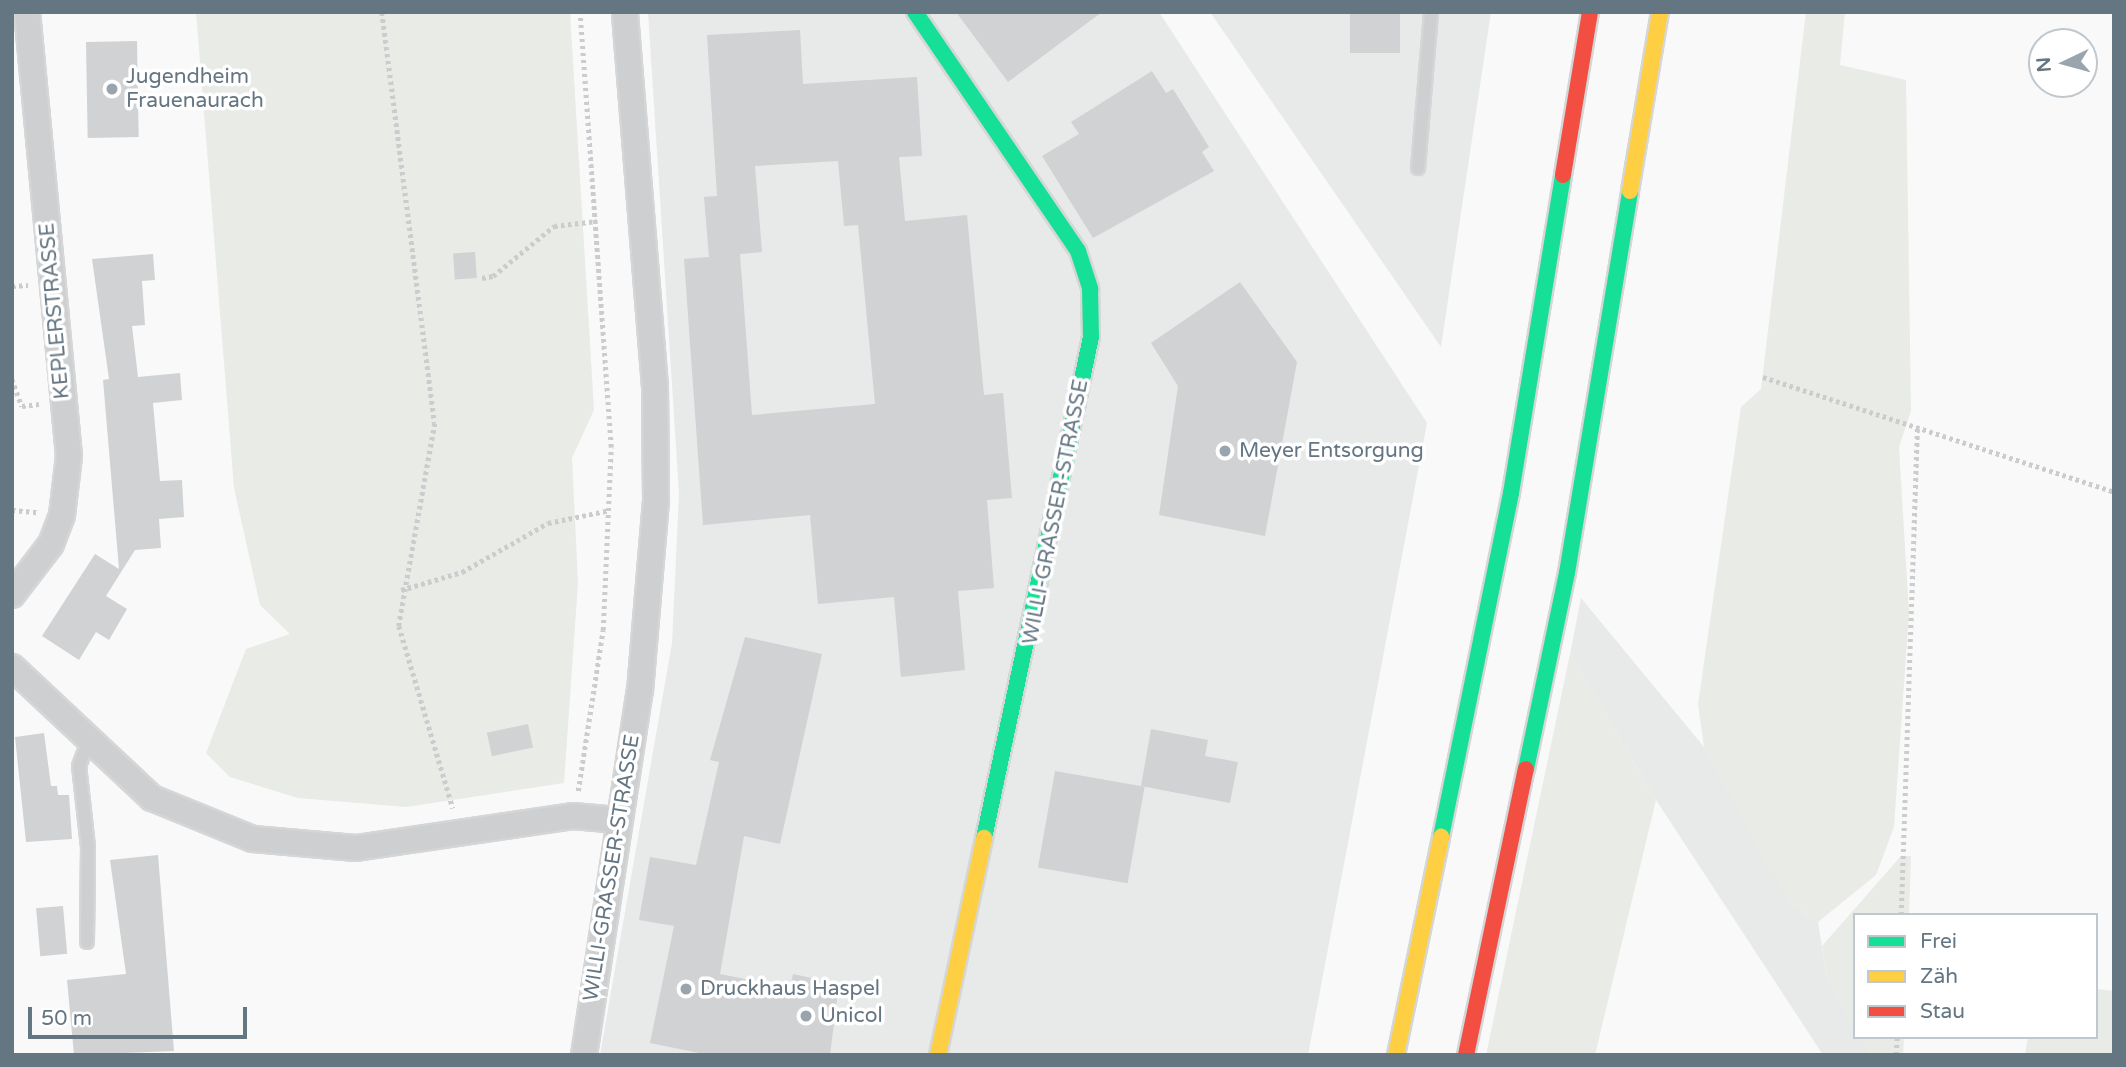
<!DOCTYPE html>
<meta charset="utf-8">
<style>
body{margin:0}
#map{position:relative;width:2126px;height:1067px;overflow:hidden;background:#f9f9f9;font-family:"Varela Round",sans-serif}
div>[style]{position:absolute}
.built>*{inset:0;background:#e8e9e9}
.green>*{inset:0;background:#e8ebe6}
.building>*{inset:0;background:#d0d2d3;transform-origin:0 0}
.path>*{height:4.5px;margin-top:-2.25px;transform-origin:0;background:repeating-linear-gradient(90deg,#cbcccd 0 3.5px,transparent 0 7px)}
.roads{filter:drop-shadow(2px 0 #d5d6d7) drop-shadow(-2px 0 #d5d6d7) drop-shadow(0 2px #d5d6d7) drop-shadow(0 -2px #d5d6d7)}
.lane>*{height:12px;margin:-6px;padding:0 6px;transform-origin:6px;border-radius:6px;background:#cecfd0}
.street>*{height:24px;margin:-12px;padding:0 12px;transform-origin:12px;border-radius:12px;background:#cecfd0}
.fast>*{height:16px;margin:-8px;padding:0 8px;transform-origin:8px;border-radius:8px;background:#16e098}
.slow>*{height:16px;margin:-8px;padding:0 8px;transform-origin:8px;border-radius:8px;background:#ffcf43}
.jam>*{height:16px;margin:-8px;padding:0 8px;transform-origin:8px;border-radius:8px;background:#f24e42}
.dots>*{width:19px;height:19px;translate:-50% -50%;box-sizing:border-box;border:4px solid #fff;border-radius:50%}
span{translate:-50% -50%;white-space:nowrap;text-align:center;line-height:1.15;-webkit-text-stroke:7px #fff;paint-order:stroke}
.poi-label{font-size:21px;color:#657683}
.left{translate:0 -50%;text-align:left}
.street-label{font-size:21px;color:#657683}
.frame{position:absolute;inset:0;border:14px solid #657683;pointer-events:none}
.legend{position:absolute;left:1853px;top:913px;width:245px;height:126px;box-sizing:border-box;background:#fff;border:2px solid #c1c8cd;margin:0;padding:9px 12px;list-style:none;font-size:21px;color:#657683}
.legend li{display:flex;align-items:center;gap:14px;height:35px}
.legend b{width:35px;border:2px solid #c1c8cd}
.north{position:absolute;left:2028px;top:28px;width:70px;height:70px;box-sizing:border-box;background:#fff;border:2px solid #c1c8cd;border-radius:50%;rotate:265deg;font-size:19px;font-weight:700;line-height:28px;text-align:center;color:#657683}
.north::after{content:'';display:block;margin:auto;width:24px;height:32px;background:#99a4ac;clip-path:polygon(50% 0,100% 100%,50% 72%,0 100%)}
.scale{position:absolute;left:28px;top:1007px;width:219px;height:32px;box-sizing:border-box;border:4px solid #657683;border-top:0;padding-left:9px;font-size:21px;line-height:24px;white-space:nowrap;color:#657683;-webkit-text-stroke:5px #fff;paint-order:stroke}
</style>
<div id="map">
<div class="built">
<i style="clip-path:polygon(648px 12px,1159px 12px,1427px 423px,1308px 1055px,600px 1055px,672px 643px,679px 494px)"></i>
<i style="clip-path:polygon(1210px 12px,1491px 12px,1441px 347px)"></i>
<i style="clip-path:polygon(1581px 598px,1704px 747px,1792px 905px,1818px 922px,1827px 978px,1870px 1055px,1823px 1055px,1656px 800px,1570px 654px)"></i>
</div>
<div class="green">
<i style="clip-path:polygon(196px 12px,570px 12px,594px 410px,572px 458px,578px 583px,564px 783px,406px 807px,298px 798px,230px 777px,206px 753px,246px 649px,290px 634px,260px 605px,234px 488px)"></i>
<i style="clip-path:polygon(1806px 12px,1845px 12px,1840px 65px,1906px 80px,1911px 411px,1899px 447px,1909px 613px,1894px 827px,1876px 875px,1818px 922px,1792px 905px,1766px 864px,1704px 747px,1698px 704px,1741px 407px,1761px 389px)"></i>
<i style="clip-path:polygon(1570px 654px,1656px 800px,1595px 1055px,1486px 1055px)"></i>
<i style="clip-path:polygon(1901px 856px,1911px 856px,1909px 915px,1855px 915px,1855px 1030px,1827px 978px,1822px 946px)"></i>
<i style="clip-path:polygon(2096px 989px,2114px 991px,2114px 1055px,2025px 1055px,2028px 1037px,2096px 1037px)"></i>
<i style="clip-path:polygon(1858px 1037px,1904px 1037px,1903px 1055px,1870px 1055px)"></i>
</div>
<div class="building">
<i style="clip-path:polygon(956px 12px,1102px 12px,1008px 82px)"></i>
<i style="left:1350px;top:12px;width:50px;height:41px"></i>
<i style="clip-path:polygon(evenodd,800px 30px,803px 84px,917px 77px,922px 156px,899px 157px,905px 221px,967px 215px,984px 395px,1003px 393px,1012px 498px,987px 500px,994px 588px,958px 591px,965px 670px,901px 677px,894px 597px,818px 604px,810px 515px,703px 525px,684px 259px,709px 257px,704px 197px,717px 196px,707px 35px,800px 30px,838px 161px,844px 226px,858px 225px,875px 404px,752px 415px,740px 254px,762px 252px,755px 166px,838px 161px)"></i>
<i style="left:137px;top:41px;width:96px;height:51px;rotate:89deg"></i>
<i style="clip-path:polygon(1152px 71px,1166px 93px,1173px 89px,1209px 147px,1202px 152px,1214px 171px,1093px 238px,1042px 156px,1079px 134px,1071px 122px)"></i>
<i style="left:475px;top:252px;width:26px;height:22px;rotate:86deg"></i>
<i style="clip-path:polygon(153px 254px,155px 280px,142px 281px,145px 325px,132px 326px,138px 377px,180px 373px,182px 400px,153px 403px,160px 481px,182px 480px,184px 517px,159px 519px,161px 548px,135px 550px,106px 596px,127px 609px,109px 640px,96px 632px,79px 660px,42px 636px,95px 554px,119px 569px,103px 380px,109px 379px,92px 259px)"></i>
<i style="clip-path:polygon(1240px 282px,1297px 362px,1265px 536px,1159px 515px,1178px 386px,1151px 343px)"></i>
<i style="clip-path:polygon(745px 637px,822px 654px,780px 844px,744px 836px,720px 974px,790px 988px,793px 974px,839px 984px,830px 1055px,709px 1055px,650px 1043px,674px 926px,639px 920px,650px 857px,696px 865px,719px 762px,710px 760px)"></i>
<i style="left:528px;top:724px;width:24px;height:42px;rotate:78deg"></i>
<i style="clip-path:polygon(1151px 729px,1208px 740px,1205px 756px,1238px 762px,1230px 803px,1141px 786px)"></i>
<i style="clip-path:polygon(44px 733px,51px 786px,57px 786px,58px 795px,69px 795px,72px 839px,26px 842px,15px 737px)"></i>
<i style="left:1055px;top:771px;width:91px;height:98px;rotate:10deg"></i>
<i style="clip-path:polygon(158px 855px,174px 1051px,74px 1055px,67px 980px,126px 974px,110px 860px)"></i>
<i style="left:63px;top:906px;width:48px;height:27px;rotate:85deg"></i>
</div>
<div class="path">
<i style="left:382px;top:12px;width:414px;rotate:82.7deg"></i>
<i style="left:435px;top:423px;width:206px;rotate:100.1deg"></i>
<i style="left:399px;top:626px;width:190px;rotate:73.5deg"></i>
<i style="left:482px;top:278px;width:11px;rotate:-10deg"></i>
<i style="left:493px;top:276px;width:79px;rotate:-39.3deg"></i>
<i style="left:554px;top:226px;width:43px;rotate:-6.6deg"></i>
<i style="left:12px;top:286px;width:16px;rotate:-4deg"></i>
<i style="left:1763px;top:377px;width:369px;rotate:18.1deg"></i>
<i style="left:12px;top:379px;width:29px;rotate:70deg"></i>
<i style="left:22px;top:406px;width:17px;rotate:-7deg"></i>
<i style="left:12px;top:510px;width:25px;rotate:5deg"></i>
<i style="left:401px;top:590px;width:64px;rotate:-16.4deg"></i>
<i style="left:462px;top:572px;width:99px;rotate:-29.7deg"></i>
<i style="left:548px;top:523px;width:63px;rotate:-11.8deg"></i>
<i style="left:578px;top:791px;width:163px;rotate:-81.2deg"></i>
<i style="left:603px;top:630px;width:183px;rotate:-87.5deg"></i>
<i style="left:611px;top:447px;width:436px;rotate:-94.1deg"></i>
<i style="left:1901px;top:915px;width:488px;rotate:-88.1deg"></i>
<i style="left:1896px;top:1055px;width:18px;rotate:-87deg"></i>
</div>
<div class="roads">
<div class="lane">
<i style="left:1418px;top:168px;width:157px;rotate:-85.2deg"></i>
<i style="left:87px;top:942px;width:95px;rotate:-89.4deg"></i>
<i style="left:88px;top:847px;width:81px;rotate:-96.3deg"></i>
<i style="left:79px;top:766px;width:25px;rotate:-69deg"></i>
</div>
<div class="street">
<i style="left:12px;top:595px;width:64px;rotate:-52.6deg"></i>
<i style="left:51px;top:544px;width:31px;rotate:-69deg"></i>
<i style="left:62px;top:515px;width:59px;rotate:-83.2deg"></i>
<i style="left:69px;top:456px;width:446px;rotate:-95.4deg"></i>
<i style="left:12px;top:667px;width:192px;rotate:43.1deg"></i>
<i style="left:152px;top:798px;width:109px;rotate:22.1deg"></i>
<i style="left:253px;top:839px;width:103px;rotate:5deg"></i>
<i style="left:356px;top:848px;width:219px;rotate:-8.4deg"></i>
<i style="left:573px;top:816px;width:45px;rotate:5.1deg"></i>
<i style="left:584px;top:1055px;width:368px;rotate:-81.3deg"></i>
<i style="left:640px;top:691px;width:193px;rotate:-85.2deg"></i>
<i style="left:656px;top:499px;width:112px;rotate:-90.5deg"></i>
<i style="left:655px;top:387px;width:376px;rotate:-94.6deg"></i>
</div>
<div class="fast">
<i style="left:915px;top:12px;width:289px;rotate:55.7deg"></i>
<i style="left:1078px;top:251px;width:40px;rotate:72deg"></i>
<i style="left:1090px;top:289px;width:48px;rotate:88.8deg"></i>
<i style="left:1091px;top:337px;width:512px;rotate:102.06deg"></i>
<i style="left:1526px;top:769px;width:200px;rotate:-78.2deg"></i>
<i style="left:1567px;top:573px;width:387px;rotate:-80.6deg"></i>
<i style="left:1441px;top:837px;width:351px;rotate:-78.5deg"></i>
<i style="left:1511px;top:493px;width:322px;rotate:-80.7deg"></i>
</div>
<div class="slow">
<i style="left:1630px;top:191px;width:181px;rotate:-80.5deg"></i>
<i style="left:938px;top:1055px;width:222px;rotate:-78deg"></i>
<i style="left:1396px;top:1055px;width:223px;rotate:-78.3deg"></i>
</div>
<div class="jam">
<i style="left:1563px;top:175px;width:165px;rotate:-80.6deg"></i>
<i style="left:1466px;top:1055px;width:292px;rotate:-78.2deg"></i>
</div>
</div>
<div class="dots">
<i style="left:112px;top:89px;background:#99a4ac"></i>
<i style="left:1225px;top:451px;background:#99a4ac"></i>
<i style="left:686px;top:989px;background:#99a4ac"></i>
<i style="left:806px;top:1016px;background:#99a4ac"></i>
</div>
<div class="poi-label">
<span class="left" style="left:126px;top:89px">Jugendheim<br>Frauenaurach</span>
<span class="left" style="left:1239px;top:451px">Meyer Entsorgung</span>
<span class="left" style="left:700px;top:989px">Druckhaus Haspel</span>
<span class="left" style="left:820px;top:1016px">Unicol</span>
</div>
<div class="street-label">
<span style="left:55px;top:311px;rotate:-95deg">KEPLERSTRASSE</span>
<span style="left:1056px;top:512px;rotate:-79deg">WILLI-GRASSER-STRASSE</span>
<span style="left:612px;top:868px;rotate:-81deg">WILLI-GRASSER-STRASSE</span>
</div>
<div class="frame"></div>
<ul class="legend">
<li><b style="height:9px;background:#16e098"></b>Frei</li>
<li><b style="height:9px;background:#ffcf43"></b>Zäh</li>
<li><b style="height:9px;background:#f24e42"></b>Stau</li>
</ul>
<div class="north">N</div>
<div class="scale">50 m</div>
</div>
